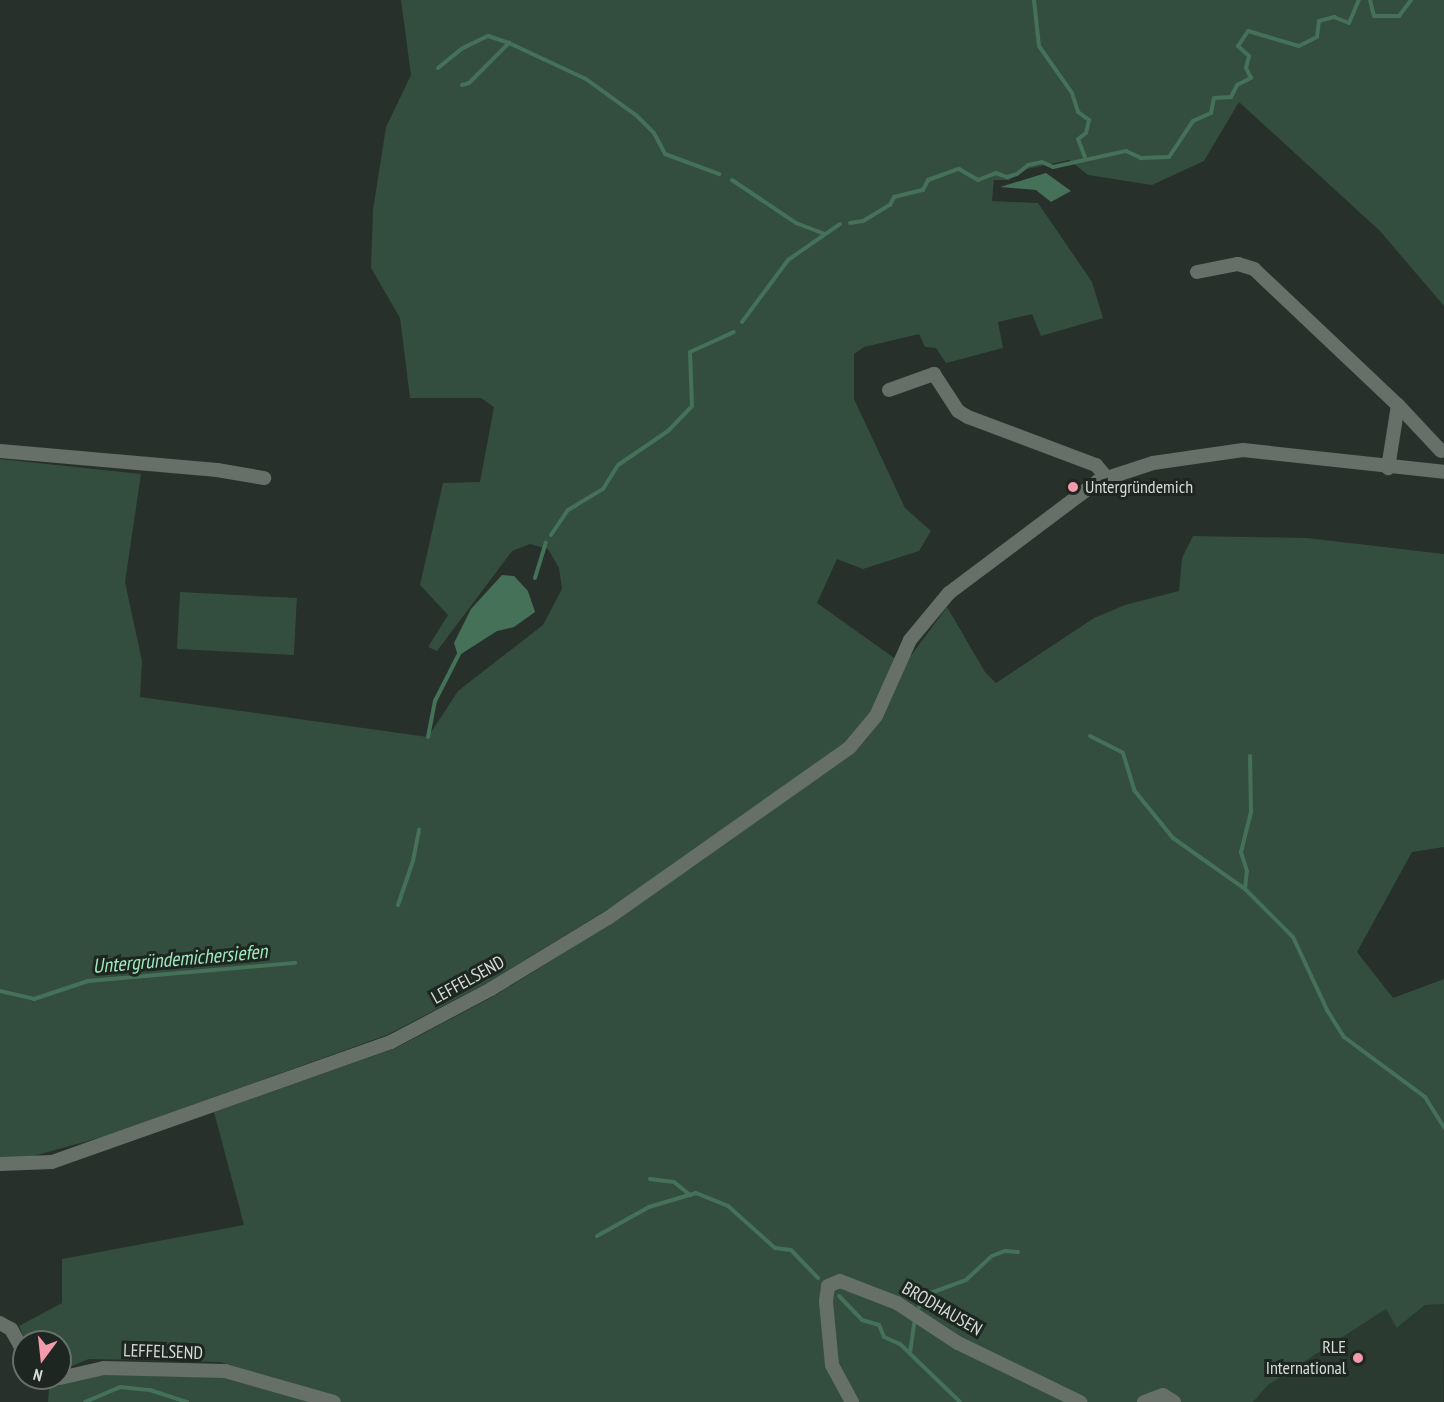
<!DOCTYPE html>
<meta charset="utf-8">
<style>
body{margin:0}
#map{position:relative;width:1444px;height:1402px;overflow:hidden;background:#27302a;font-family:"PT Sans Narrow",sans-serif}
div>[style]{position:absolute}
.built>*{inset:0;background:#2b3a31}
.green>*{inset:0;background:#334e3e;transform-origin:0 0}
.water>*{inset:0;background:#447157}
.stream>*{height:4px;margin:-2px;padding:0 2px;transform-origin:2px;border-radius:2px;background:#447157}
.minor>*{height:14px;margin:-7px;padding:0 7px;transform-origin:7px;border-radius:7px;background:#667069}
.dots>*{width:16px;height:16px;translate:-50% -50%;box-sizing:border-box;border:3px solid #1d2620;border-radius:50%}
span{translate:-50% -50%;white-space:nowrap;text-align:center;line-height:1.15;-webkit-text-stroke:6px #1d2620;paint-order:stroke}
.poi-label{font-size:18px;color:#d6dcd9}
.left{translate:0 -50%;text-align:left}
.right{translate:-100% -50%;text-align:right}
.street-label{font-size:18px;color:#d6dcd9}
.water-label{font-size:20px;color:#a0eabe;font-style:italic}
.north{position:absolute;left:12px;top:1330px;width:60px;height:60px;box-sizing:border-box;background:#1d2620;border:2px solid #676f6a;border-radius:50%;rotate:195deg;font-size:16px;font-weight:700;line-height:24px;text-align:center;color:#d6dcd9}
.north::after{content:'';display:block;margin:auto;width:21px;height:27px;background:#f39aab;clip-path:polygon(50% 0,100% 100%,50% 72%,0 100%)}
</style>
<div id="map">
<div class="built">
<i style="clip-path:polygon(1444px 1304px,1443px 1402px,1253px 1402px,1268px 1385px,1386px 1309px,1398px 1328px,1426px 1305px)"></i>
</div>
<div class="green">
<i style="clip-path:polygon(401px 0,1444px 0,1444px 306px,1380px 231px,1239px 102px,1204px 161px,1152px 185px,1088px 175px,1069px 160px,1027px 169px,1009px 180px,994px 180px,992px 201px,1038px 203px,1092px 282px,1103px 318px,1041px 336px,1032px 314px,998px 322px,1003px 348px,946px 363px,936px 348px,925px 347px,919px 334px,864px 347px,854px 354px,854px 399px,905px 508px,931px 531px,919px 551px,863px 569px,837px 559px,817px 603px,904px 665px,947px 607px,985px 672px,996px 683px,1094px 618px,1125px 605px,1179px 591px,1182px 558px,1193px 536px,1307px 538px,1444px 554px,1444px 847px,1412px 852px,1357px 952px,1393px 998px,1444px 979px,1444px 1304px,1425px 1305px,1397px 1328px,1386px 1309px,1268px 1385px,1253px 1402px,48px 1402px,49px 1388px,104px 1372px,225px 1376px,242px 1383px,245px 1370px,220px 1362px,89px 1359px,60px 1371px,60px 1342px,26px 1342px,19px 1326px,62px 1303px,62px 1259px,244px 1225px,214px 1112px,396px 1048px,496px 995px,617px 920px,613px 906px,487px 983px,387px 1035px,106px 1136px,26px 1158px,0 1157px,0 459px,141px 474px,125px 582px,142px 661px,140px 697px,428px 737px,458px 691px,543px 625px,562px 589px,559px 568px,548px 549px,530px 544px,512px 551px,437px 651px,428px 647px,448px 615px,420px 585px,443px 483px,480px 482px,494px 407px,481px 398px,410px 398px,400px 318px,371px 268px,373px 210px,386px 127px,411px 75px)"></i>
<i style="left:180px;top:592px;width:117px;height:57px;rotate:3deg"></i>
</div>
<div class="water">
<i style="clip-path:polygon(1046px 173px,1071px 191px,1051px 202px,1036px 190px,1000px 187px)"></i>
<i style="clip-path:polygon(502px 575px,514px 576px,528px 591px,535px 612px,514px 627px,497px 631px,458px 656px,454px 643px,471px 609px)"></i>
</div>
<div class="stream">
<i style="left:1034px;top:0;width:46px;rotate:83.8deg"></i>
<i style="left:1039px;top:46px;width:57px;rotate:54.9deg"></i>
<i style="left:1072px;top:93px;width:20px;rotate:72deg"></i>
<i style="left:1078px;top:112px;width:14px;rotate:36deg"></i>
<i style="left:1089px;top:120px;width:13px;rotate:103deg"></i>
<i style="left:1086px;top:133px;width:10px;rotate:143deg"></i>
<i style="left:1078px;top:139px;width:19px;rotate:69deg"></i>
<i style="left:1370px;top:0;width:16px;rotate:76deg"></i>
<i style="left:1374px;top:16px;width:25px"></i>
<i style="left:1399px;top:16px;width:20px;rotate:-53deg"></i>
<i style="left:438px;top:68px;width:32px;rotate:-39deg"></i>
<i style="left:463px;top:48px;width:28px;rotate:-26deg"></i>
<i style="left:488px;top:36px;width:22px;rotate:18deg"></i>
<i style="left:509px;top:43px;width:85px;rotate:25.1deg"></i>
<i style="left:586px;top:79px;width:62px;rotate:35.8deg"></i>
<i style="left:636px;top:115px;width:25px;rotate:45deg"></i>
<i style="left:654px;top:133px;width:24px;rotate:62deg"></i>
<i style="left:665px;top:154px;width:58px;rotate:20.3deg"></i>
<i style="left:462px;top:85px;width:7px;rotate:-16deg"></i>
<i style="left:469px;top:83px;width:57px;rotate:-45deg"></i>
<i style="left:732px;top:180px;width:77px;rotate:33.9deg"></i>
<i style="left:796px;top:223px;width:30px;rotate:21deg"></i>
<i style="left:850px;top:223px;width:13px;rotate:-9deg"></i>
<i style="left:863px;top:221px;width:31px;rotate:-31deg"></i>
<i style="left:890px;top:205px;width:9px;rotate:-63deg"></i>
<i style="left:894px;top:197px;width:30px;rotate:-14deg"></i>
<i style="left:923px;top:190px;width:11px;rotate:-63deg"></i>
<i style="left:928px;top:180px;width:33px;rotate:-20deg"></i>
<i style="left:959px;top:169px;width:22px;rotate:30deg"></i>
<i style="left:978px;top:180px;width:19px;rotate:-21deg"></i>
<i style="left:996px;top:173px;width:12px;rotate:20deg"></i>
<i style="left:1007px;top:177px;width:10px;rotate:-17deg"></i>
<i style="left:1017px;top:174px;width:14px;rotate:-39deg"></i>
<i style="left:1028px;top:165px;width:14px;rotate:-12deg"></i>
<i style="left:1042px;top:162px;width:12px;rotate:24deg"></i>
<i style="left:1053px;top:167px;width:75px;rotate:-12.4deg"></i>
<i style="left:1126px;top:151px;width:17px;rotate:25deg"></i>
<i style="left:1141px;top:158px;width:28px;rotate:-2deg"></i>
<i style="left:1169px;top:157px;width:43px;rotate:-56.3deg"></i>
<i style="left:1193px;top:121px;width:20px;rotate:-24deg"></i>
<i style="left:1211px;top:113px;width:15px;rotate:-79deg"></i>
<i style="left:1214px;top:98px;width:17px;rotate:-3deg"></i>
<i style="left:1231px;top:97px;width:13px;rotate:-63deg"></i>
<i style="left:1237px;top:85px;width:16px;rotate:-27deg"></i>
<i style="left:1251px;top:78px;width:11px;rotate:-117deg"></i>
<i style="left:1246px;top:68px;width:12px;rotate:-76deg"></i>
<i style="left:1249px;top:56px;width:15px;rotate:-138deg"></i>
<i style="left:1238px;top:46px;width:18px;rotate:-56deg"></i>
<i style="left:1248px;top:31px;width:53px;rotate:16.4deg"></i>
<i style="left:1299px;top:46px;width:20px;rotate:-27deg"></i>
<i style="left:1317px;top:37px;width:16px;rotate:-83deg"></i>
<i style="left:1319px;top:21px;width:16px;rotate:-15deg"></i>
<i style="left:1334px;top:17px;width:16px;rotate:22deg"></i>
<i style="left:1349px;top:23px;width:25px;rotate:-67deg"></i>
<i style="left:742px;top:322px;width:77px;rotate:-53.4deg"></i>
<i style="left:788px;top:260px;width:63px;rotate:-34.7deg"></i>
<i style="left:551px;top:535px;width:30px;rotate:-56deg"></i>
<i style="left:568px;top:510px;width:41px;rotate:-31deg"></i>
<i style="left:603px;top:489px;width:28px;rotate:-58deg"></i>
<i style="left:618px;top:465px;width:60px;rotate:-34.2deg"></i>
<i style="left:668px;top:431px;width:35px;rotate:-46deg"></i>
<i style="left:692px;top:406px;width:54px;rotate:-92.1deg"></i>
<i style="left:690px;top:352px;width:48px;rotate:-24.4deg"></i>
<i style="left:535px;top:578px;width:37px;rotate:-73deg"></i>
<i style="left:1090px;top:736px;width:37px;rotate:27deg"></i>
<i style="left:1123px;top:753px;width:39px;rotate:73deg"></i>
<i style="left:1134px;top:790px;width:62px;rotate:50.9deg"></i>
<i style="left:1173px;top:838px;width:88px;rotate:35.3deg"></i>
<i style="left:1245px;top:889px;width:68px;rotate:45deg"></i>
<i style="left:1293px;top:937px;width:81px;rotate:65deg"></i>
<i style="left:1327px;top:1010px;width:32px;rotate:58deg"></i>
<i style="left:1344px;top:1037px;width:101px;rotate:36.5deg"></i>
<i style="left:1425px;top:1097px;width:36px;rotate:58deg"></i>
<i style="left:428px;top:737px;width:37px;rotate:-79deg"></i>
<i style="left:435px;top:701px;width:55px;rotate:-63deg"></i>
<i style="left:1245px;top:889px;width:18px;rotate:-84deg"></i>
<i style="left:1247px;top:871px;width:20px;rotate:-108deg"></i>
<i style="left:1241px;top:852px;width:41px;rotate:-76deg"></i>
<i style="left:1251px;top:812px;width:56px;rotate:-91deg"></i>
<i style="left:398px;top:905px;width:46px;rotate:-71.2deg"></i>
<i style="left:413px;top:861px;width:32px;rotate:-79deg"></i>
<i style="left:0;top:991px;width:35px;rotate:13deg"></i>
<i style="left:34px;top:999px;width:57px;rotate:-18.4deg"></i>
<i style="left:88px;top:981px;width:208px;rotate:-5deg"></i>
<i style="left:650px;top:1179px;width:24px;rotate:7deg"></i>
<i style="left:674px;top:1182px;width:21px;rotate:39deg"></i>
<i style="left:597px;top:1236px;width:60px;rotate:-29.1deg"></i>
<i style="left:649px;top:1207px;width:49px;rotate:-16.6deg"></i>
<i style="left:696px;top:1193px;width:35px;rotate:22deg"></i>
<i style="left:728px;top:1206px;width:63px;rotate:41.8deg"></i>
<i style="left:775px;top:1248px;width:16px;rotate:7deg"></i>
<i style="left:791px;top:1250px;width:39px;rotate:46deg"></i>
<i style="left:839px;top:1296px;width:33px;rotate:46deg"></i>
<i style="left:862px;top:1320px;width:18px;rotate:16deg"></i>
<i style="left:879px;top:1325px;width:13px;rotate:67deg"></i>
<i style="left:884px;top:1337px;width:17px;rotate:24deg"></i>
<i style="left:900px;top:1344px;width:83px;rotate:44deg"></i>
<i style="left:919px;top:1307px;width:13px;rotate:-63deg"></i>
<i style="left:925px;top:1295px;width:44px;rotate:-20.1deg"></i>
<i style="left:966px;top:1280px;width:35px;rotate:-43deg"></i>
<i style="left:992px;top:1256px;width:14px;rotate:-21deg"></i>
<i style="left:1005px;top:1251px;width:13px;rotate:4deg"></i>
<i style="left:910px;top:1353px;width:30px;rotate:-82deg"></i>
<i style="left:85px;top:1402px;width:38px;rotate:-23deg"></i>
<i style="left:120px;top:1387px;width:30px;rotate:6deg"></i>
<i style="left:150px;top:1390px;width:39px;rotate:18deg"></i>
</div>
<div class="minor">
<i style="left:1197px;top:272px;width:42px;rotate:-11deg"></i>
<i style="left:1238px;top:264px;width:17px;rotate:17deg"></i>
<i style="left:1254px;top:269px;width:198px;rotate:43.4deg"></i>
<i style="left:1398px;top:405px;width:64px;rotate:99deg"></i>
<i style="left:889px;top:390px;width:48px;rotate:-19.6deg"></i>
<i style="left:934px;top:374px;width:44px;rotate:57deg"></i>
<i style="left:958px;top:411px;width:12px;rotate:31deg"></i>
<i style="left:968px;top:417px;width:137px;rotate:20.6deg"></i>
<i style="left:1096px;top:465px;width:16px;rotate:50deg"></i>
<i style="left:1398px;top:405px;width:63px;rotate:46.9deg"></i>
<i style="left:0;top:451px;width:218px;rotate:5deg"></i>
<i style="left:217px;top:470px;width:48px;rotate:9.7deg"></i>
<i style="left:0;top:1164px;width:52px;rotate:-2.2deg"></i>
<i style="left:52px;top:1162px;width:360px;rotate:-19.5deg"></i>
<i style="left:391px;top:1042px;width:113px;rotate:-27.9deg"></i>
<i style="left:491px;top:989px;width:137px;rotate:-31.3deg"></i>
<i style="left:608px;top:918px;width:296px;rotate:-35.2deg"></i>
<i style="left:850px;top:747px;width:40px;rotate:-50deg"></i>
<i style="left:876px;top:716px;width:83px;rotate:-65.9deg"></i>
<i style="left:910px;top:640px;width:61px;rotate:-50.3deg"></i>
<i style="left:949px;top:593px;width:186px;rotate:-36.9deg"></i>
<i style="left:1098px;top:481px;width:58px;rotate:-18.1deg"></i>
<i style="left:1153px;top:463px;width:91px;rotate:-8.2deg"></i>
<i style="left:1243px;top:450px;width:202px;rotate:6.2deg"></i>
<i style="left:0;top:1323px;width:13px;rotate:29deg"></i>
<i style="left:11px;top:1329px;width:26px;rotate:61deg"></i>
<i style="left:44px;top:1378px;width:14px"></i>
<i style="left:60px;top:1378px;width:45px;rotate:-12.8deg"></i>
<i style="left:104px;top:1368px;width:121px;rotate:1.4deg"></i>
<i style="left:225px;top:1371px;width:113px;rotate:15.9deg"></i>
<i style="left:852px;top:1402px;width:42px;rotate:-118.4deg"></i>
<i style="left:832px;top:1365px;width:64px;rotate:-95.4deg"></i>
<i style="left:826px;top:1301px;width:15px;rotate:-82deg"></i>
<i style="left:828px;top:1286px;width:13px;rotate:-23deg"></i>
<i style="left:840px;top:1281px;width:61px;rotate:21.1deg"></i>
<i style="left:897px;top:1303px;width:73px;rotate:33.3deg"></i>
<i style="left:958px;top:1343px;width:136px;rotate:25.8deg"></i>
<i style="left:1144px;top:1402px;width:20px;rotate:-20deg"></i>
<i style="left:1163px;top:1395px;width:13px;rotate:32deg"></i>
</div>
<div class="dots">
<i style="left:1073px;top:487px;background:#f39aab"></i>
<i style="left:1358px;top:1358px;background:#f39aab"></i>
</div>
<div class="poi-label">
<span class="left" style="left:1085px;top:487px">Untergründemich</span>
<span class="right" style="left:1346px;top:1358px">RLE<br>International</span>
</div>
<div class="street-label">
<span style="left:468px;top:980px;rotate:-29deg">LEFFELSEND</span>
<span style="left:942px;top:1309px;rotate:30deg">BRODHAUSEN</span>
<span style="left:163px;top:1352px;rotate:2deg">LEFFELSEND</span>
</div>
<div class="water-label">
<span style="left:180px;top:959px;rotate:-5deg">Untergründemichersiefen</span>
</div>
<div class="north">N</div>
</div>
